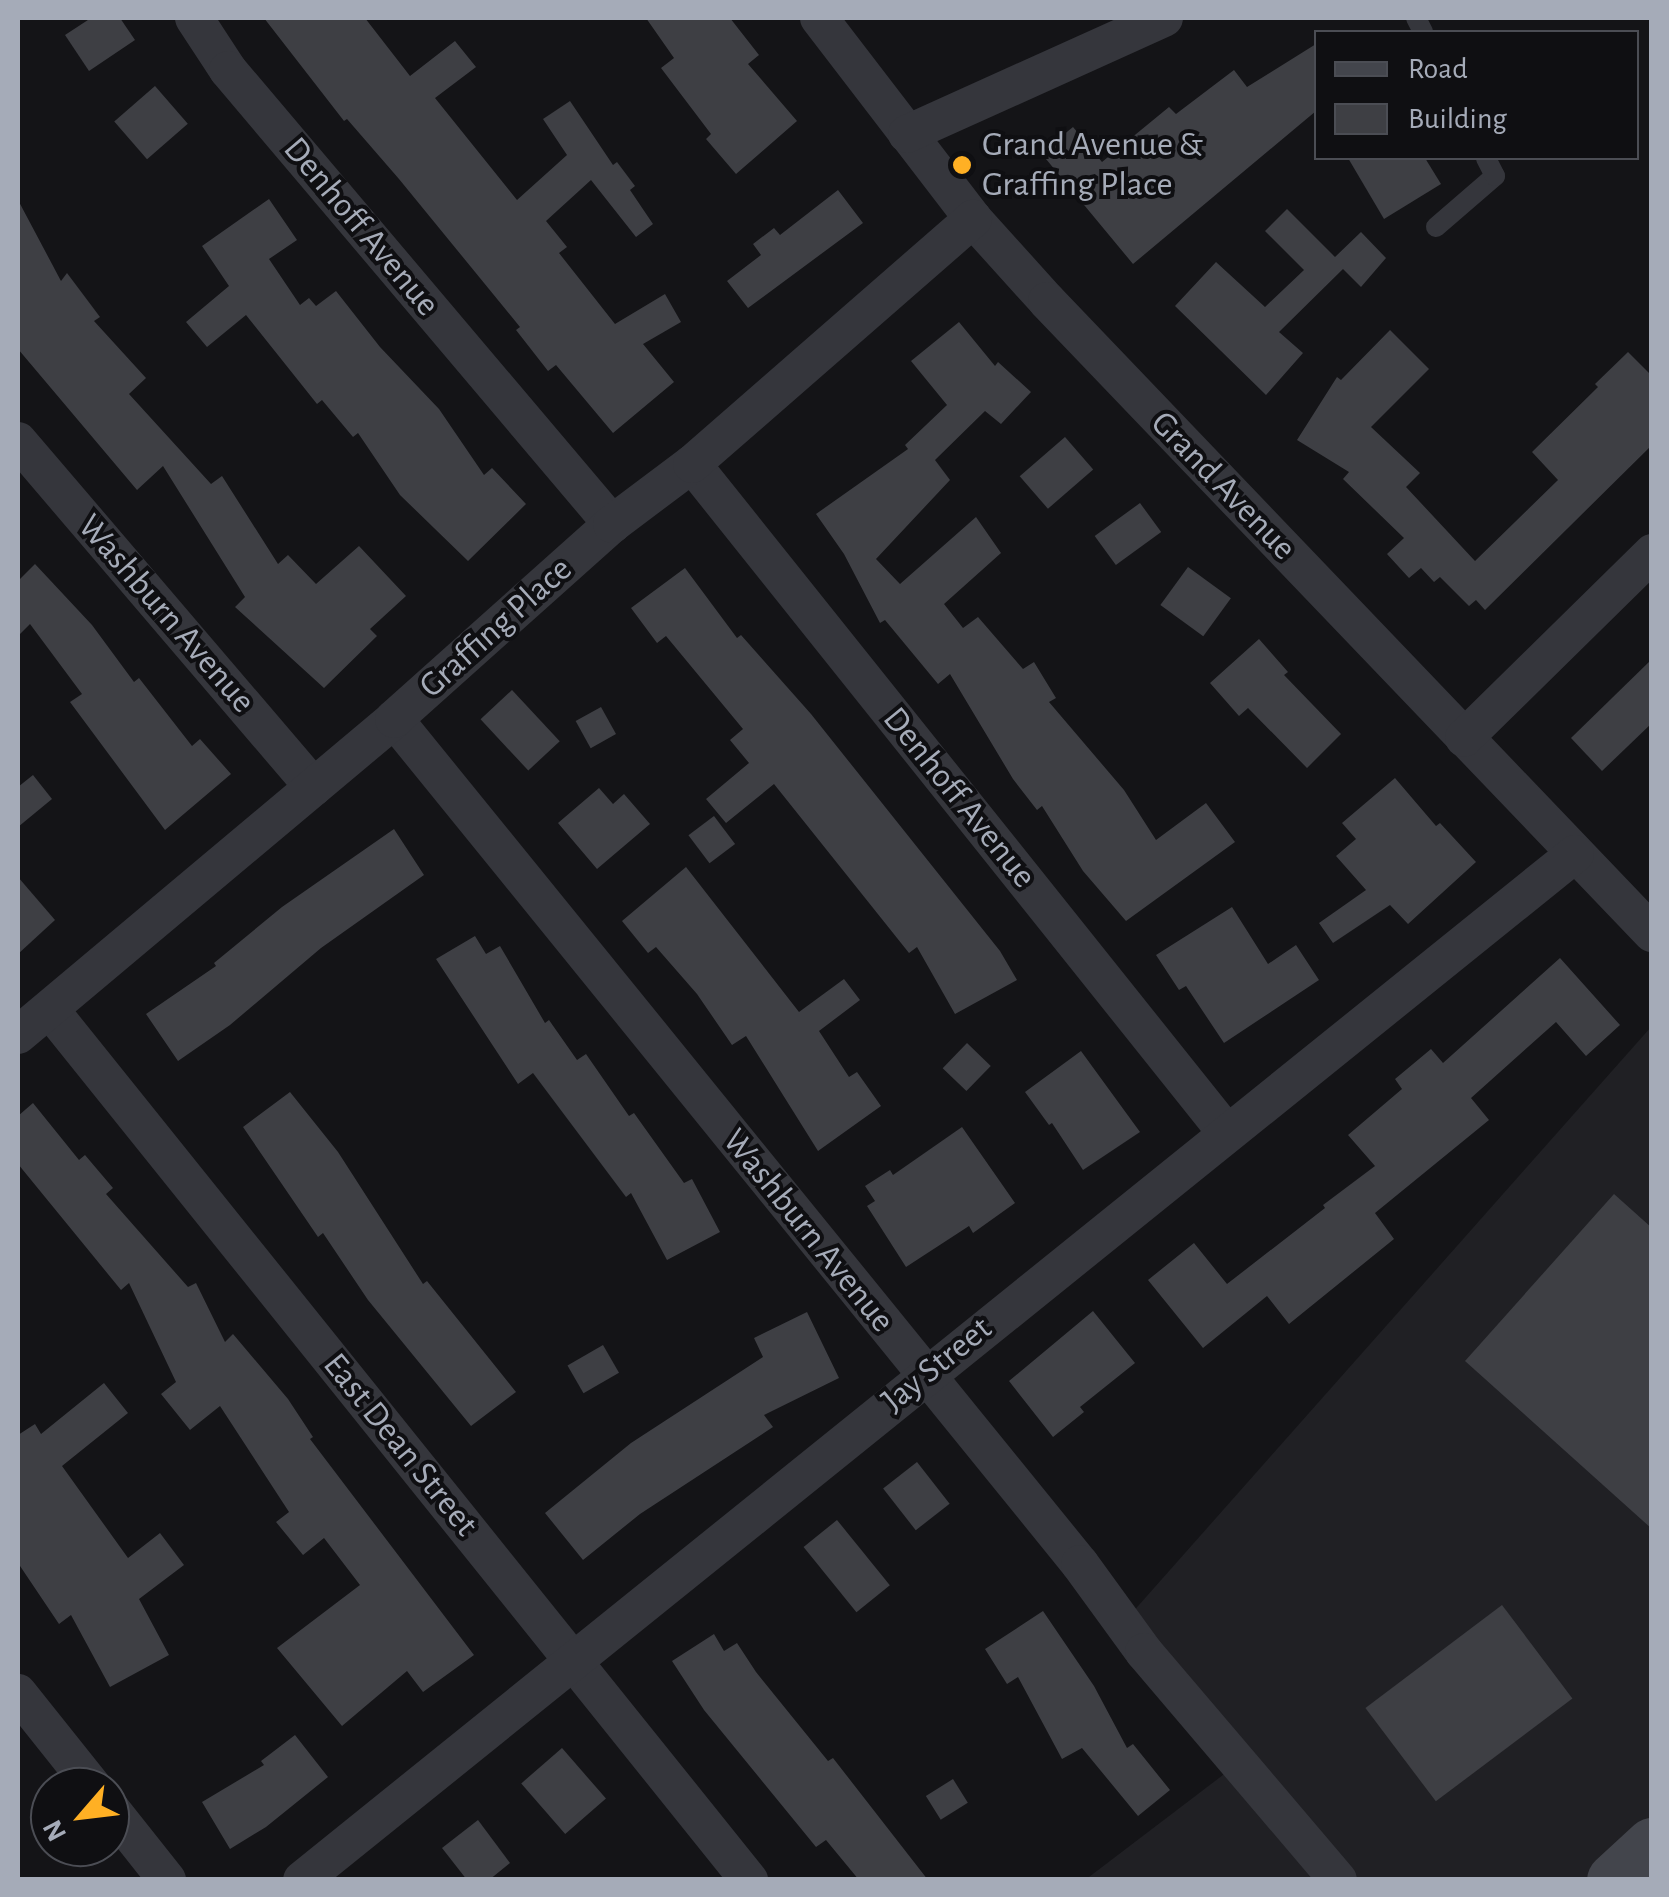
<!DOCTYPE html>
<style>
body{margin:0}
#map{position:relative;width:1669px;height:1897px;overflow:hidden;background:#141417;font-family:"Alegreya Sans",sans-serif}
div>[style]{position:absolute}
.built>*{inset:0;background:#202024}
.building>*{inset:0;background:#3e3f44;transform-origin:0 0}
.service>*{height:20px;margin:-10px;padding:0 10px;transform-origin:10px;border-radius:10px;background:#35363c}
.minor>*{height:38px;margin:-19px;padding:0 19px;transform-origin:19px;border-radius:19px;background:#35363c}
.secondary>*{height:55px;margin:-27.5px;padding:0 27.5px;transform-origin:27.5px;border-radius:27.5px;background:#43454c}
.dots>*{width:28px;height:28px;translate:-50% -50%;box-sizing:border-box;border:5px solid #0f0f12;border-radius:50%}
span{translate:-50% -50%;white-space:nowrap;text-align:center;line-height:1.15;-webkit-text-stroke:8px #0f0f12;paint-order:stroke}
.poi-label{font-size:35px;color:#a5abb8}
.left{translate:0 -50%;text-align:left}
.street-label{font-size:35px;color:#a5abb8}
.frame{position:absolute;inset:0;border:20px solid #a5abb8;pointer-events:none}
.legend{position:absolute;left:1314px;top:30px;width:325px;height:130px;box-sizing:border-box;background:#0f0f12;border:2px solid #4b4d54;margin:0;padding:12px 18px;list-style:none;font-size:30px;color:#a5abb8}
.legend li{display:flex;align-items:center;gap:20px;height:50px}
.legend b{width:50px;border:2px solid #4b4d54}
.north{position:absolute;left:30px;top:1767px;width:100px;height:100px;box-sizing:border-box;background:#0f0f12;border:2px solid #4b4d54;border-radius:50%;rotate:242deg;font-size:28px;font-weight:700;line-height:40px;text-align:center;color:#a5abb8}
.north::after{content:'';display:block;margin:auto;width:35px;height:45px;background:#ffb024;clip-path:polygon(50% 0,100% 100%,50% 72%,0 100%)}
</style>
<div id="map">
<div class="built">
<i style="clip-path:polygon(1651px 1027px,1651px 1879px,1085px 1880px,1240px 1762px,1123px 1623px)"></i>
</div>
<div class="building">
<i style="clip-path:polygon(91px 18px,120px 18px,135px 40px,89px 71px,65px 35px)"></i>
<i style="clip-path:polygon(264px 18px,365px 18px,410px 76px,455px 41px,476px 67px,435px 98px,517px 200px,567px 155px,543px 119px,570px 101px,613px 165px,617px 162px,635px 186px,630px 190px,653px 224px,636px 237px,591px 180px,546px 221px,567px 247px,559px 253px,615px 324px,665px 294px,681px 322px,643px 344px,674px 382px,613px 433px,556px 365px,548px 371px,516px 330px,520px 327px,399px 179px,347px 119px,344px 121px)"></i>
<i style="clip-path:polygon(646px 18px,730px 18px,759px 55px,748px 64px,797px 121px,736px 174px,706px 139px,711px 134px,661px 68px,674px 58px)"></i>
<i style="clip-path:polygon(1316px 44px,1316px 111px,1133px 264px,1041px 153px,1073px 127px,1102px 162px,1169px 107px,1176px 114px,1234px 70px,1247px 87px)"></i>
<i style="left:155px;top:86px;width:50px;height:54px;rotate:49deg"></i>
<i style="clip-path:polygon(1348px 158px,1425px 158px,1441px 184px,1384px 219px)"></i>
<i style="clip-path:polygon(838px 190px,863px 223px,748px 308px,727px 281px,761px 255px,753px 244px,774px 228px,780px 235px)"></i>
<i style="clip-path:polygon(269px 199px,297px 240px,269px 259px,300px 305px,309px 298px,316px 306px,336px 291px,380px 347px,439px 409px,484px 475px,492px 468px,526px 504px,468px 561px,400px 495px,358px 433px,353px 437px,322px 400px,317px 404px,246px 315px,207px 347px,186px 322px,229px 286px,202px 246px)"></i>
<i style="clip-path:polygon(18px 200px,61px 281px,67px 273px,100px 317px,94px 321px,146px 378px,129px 394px,211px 484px,222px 476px,278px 564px,288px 555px,316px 584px,359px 546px,406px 596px,370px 629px,377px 636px,324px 688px,235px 607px,245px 597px,163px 466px,137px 490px,18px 349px)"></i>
<i style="clip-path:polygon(1287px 209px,1335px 257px,1361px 232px,1386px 258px,1361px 287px,1343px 269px,1279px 332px,1303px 353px,1266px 395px,1175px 306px,1216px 262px,1265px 307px,1304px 270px,1265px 231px)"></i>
<i style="clip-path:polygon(959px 322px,995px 366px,998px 362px,1031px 392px,1001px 424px,985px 411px,935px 460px,950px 480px,876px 559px,900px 584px,976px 517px,1001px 553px,944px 604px,963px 628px,978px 617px,1023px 669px,1034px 662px,1056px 698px,1049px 702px,1124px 790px,1156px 840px,1206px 803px,1235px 842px,1126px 921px,1083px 871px,1042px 806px,1037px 810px,1013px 779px,950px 674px,938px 684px,885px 620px,880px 623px,844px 554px,816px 514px,908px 449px,905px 445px,947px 405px,911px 361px)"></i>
<i style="clip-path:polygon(1390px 330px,1429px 369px,1371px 427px,1420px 473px,1406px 487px,1475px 561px,1558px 480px,1532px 452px,1598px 387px,1595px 384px,1628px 352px,1652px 376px,1652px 445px,1485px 610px,1476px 600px,1469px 606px,1440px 577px,1434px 582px,1421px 568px,1409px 578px,1387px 554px,1404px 538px,1343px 479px,1349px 472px,1297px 440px,1337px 377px,1341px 380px)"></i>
<i style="left:1065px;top:437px;width:43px;height:60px;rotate:49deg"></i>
<i style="left:1140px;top:503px;width:36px;height:56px;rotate:54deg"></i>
<i style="clip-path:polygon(35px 564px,92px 625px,134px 682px,139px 678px,192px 746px,200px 739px,231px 774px,165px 830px,70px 702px,82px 694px,30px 624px,18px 636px,18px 581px)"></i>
<i style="left:1188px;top:567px;width:53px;height:47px;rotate:36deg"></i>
<i style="clip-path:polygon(685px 568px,737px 638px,741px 635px,811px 714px,1000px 951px,1017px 980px,955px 1014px,917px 947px,909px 953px,774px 784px,726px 823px,706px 799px,749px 763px,730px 740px,743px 729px,666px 636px,657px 643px,631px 608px)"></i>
<i style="clip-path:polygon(1259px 639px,1288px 672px,1284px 675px,1341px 734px,1307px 768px,1248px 708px,1239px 716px,1210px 683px)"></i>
<i style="clip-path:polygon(1652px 659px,1652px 723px,1602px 771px,1571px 738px)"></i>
<i style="left:512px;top:690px;width:70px;height:43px;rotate:47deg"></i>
<i style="left:601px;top:707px;width:31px;height:29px;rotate:61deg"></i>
<i style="clip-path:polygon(33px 775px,52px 799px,18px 827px,18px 787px)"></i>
<i style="clip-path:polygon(1395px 778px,1436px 826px,1440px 823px,1476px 862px,1408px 924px,1390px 905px,1333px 943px,1319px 923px,1366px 890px,1336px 856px,1356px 839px,1342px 823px)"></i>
<i style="clip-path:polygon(599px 788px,613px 804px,624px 794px,650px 824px,597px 869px,558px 823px)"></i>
<i style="left:714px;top:816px;width:35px;height:32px;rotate:53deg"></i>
<i style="clip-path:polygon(394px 829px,424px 875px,321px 948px,230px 1025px,178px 1061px,146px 1014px,216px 966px,214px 963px,282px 907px)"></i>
<i style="clip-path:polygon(686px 867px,799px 1012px,844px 979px,860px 1000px,819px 1031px,849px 1077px,857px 1072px,881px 1106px,818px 1151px,746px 1036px,732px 1045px,697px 994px,656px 947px,648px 953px,622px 921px)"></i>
<i style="clip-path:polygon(18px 877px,55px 920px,18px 954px)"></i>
<i style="clip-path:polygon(1232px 907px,1268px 964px,1296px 945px,1319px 980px,1224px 1043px,1186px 986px,1179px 990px,1156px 955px)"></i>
<i style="clip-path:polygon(475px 936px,486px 954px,500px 946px,545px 1023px,549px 1020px,577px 1060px,586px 1054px,629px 1116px,634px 1113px,684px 1183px,692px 1179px,720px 1232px,667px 1260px,631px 1193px,626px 1197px,533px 1073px,518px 1084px,436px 959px)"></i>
<i style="clip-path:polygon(1560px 958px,1620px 1025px,1586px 1056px,1556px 1022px,1471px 1098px,1489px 1120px,1375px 1213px,1394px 1239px,1289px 1324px,1267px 1296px,1203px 1348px,1148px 1280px,1194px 1243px,1227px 1284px,1325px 1208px,1323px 1205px,1375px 1166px,1348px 1135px,1402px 1089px,1395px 1079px,1431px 1049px,1443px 1063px)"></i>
<i style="left:967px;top:1043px;width:33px;height:35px;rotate:44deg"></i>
<i style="clip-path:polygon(1081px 1051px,1140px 1132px,1083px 1170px,1052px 1123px,1049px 1125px,1025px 1092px)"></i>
<i style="clip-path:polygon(290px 1092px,338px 1152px,423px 1284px,427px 1281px,516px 1392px,471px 1426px,368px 1300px,323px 1233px,318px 1237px,243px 1127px)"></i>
<i style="clip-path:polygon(33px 1103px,79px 1160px,85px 1155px,113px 1188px,106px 1194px,188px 1287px,196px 1283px,225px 1342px,233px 1334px,288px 1399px,313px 1437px,310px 1439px,474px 1655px,423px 1692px,407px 1671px,342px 1726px,277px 1648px,360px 1585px,324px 1538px,303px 1555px,276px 1522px,289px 1512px,220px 1406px,190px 1430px,161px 1394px,176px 1382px,129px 1283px,121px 1290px,18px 1164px,18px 1116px)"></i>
<i style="clip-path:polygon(962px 1127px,1015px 1203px,973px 1233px,969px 1226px,906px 1267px,867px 1206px,875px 1201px,865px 1186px,890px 1170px,893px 1175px)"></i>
<i style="clip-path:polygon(1614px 1194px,1652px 1228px,1652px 1529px,1465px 1361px)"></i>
<i style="clip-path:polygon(1093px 1311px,1135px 1363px,1080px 1407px,1084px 1412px,1053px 1437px,1009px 1381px)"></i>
<i style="clip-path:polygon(807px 1312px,839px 1378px,764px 1415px,773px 1427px,640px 1514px,583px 1560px,545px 1513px,631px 1443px,763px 1357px,754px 1338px)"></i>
<i style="left:603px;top:1345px;width:32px;height:41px;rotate:60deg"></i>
<i style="clip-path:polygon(104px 1383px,128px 1413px,62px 1466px,128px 1558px,160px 1533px,184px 1565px,139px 1599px,169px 1655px,110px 1687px,71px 1615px,59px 1624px,18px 1563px,18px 1435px,35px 1424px,41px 1434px)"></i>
<i style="left:917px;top:1462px;width:53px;height:43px;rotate:52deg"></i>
<i style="left:837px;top:1520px;width:84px;height:43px;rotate:51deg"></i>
<i style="left:1502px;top:1605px;width:117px;height:171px;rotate:53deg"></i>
<i style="clip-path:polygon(1043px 1611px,1094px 1686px,1127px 1748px,1133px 1744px,1170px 1790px,1138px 1816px,1082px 1748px,1062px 1759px,1018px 1677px,1007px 1684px,985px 1649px)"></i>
<i style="clip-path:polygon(714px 1634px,724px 1651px,737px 1643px,756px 1672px,828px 1761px,833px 1758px,928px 1880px,859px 1880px,826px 1840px,816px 1847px,704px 1710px,672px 1661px)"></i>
<i style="clip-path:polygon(295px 1735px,328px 1777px,266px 1827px,230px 1849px,202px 1802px,264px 1765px,261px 1761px)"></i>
<i style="left:562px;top:1748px;width:67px;height:54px;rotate:49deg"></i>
<i style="left:953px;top:1779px;width:28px;height:32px;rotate:58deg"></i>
<i style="clip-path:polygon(478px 1820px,510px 1863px,489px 1880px,467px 1880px,442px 1848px)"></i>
</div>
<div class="service">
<i style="left:1416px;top:18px;width:16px;rotate:63deg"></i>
<i style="left:1436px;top:227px;width:78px;rotate:-40.8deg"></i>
<i style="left:1495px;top:176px;width:20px;rotate:-117deg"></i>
</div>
<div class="minor">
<i style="left:194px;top:18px;width:62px;rotate:56.8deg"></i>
<i style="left:228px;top:70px;width:595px;rotate:49.77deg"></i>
<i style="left:819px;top:18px;width:253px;rotate:52.5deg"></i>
<i style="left:973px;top:219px;width:110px;rotate:47.9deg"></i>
<i style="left:1047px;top:301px;width:875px;rotate:46.25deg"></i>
<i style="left:907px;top:134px;width:282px;rotate:-24.3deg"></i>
<i style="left:18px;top:441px;width:455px;rotate:49.5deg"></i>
<i style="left:692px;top:464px;width:855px;rotate:51.36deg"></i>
<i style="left:394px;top:719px;width:1088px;rotate:50.93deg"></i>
<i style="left:1080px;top:1564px;width:109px;rotate:54deg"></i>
<i style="left:1144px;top:1652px;width:299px;rotate:49.6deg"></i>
<i style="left:1464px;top:738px;width:264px;rotate:-44.5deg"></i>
<i style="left:51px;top:1011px;width:1115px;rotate:51.23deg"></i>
<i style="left:18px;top:1035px;width:491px;rotate:-40deg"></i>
<i style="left:394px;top:719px;width:292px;rotate:-41.8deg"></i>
<i style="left:612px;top:524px;width:100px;rotate:-36.9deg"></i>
<i style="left:692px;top:464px;width:373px;rotate:-41.1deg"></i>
<i style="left:18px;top:1693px;width:120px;rotate:51.4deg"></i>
<i style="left:110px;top:1808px;width:92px;rotate:51.6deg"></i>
<i style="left:302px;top:1880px;width:1635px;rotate:-38.87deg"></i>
</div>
<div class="secondary">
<i style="left:1614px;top:1880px;width:52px;rotate:-42.6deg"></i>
</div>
<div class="dots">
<i style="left:962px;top:165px;background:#ffb024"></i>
</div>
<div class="poi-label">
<span class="left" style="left:982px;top:165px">Grand Avenue &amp;<br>Graffing Place</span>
</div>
<div class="street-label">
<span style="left:361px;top:227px;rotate:50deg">Denhoff Avenue</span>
<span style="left:1223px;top:486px;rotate:46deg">Grand Avenue</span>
<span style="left:166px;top:614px;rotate:49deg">Washburn Avenue</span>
<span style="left:496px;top:628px;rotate:-42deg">Graffing Place</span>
<span style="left:959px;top:798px;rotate:51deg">Denhoff Avenue</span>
<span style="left:808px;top:1231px;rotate:51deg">Washburn Avenue</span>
<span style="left:937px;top:1365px;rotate:-39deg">Jay Street</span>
<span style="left:400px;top:1445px;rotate:51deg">East Dean Street</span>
</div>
<div class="frame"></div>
<ul class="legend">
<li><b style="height:12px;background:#43454c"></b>Road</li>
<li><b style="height:28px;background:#3e3f44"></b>Building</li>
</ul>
<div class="north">N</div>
</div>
